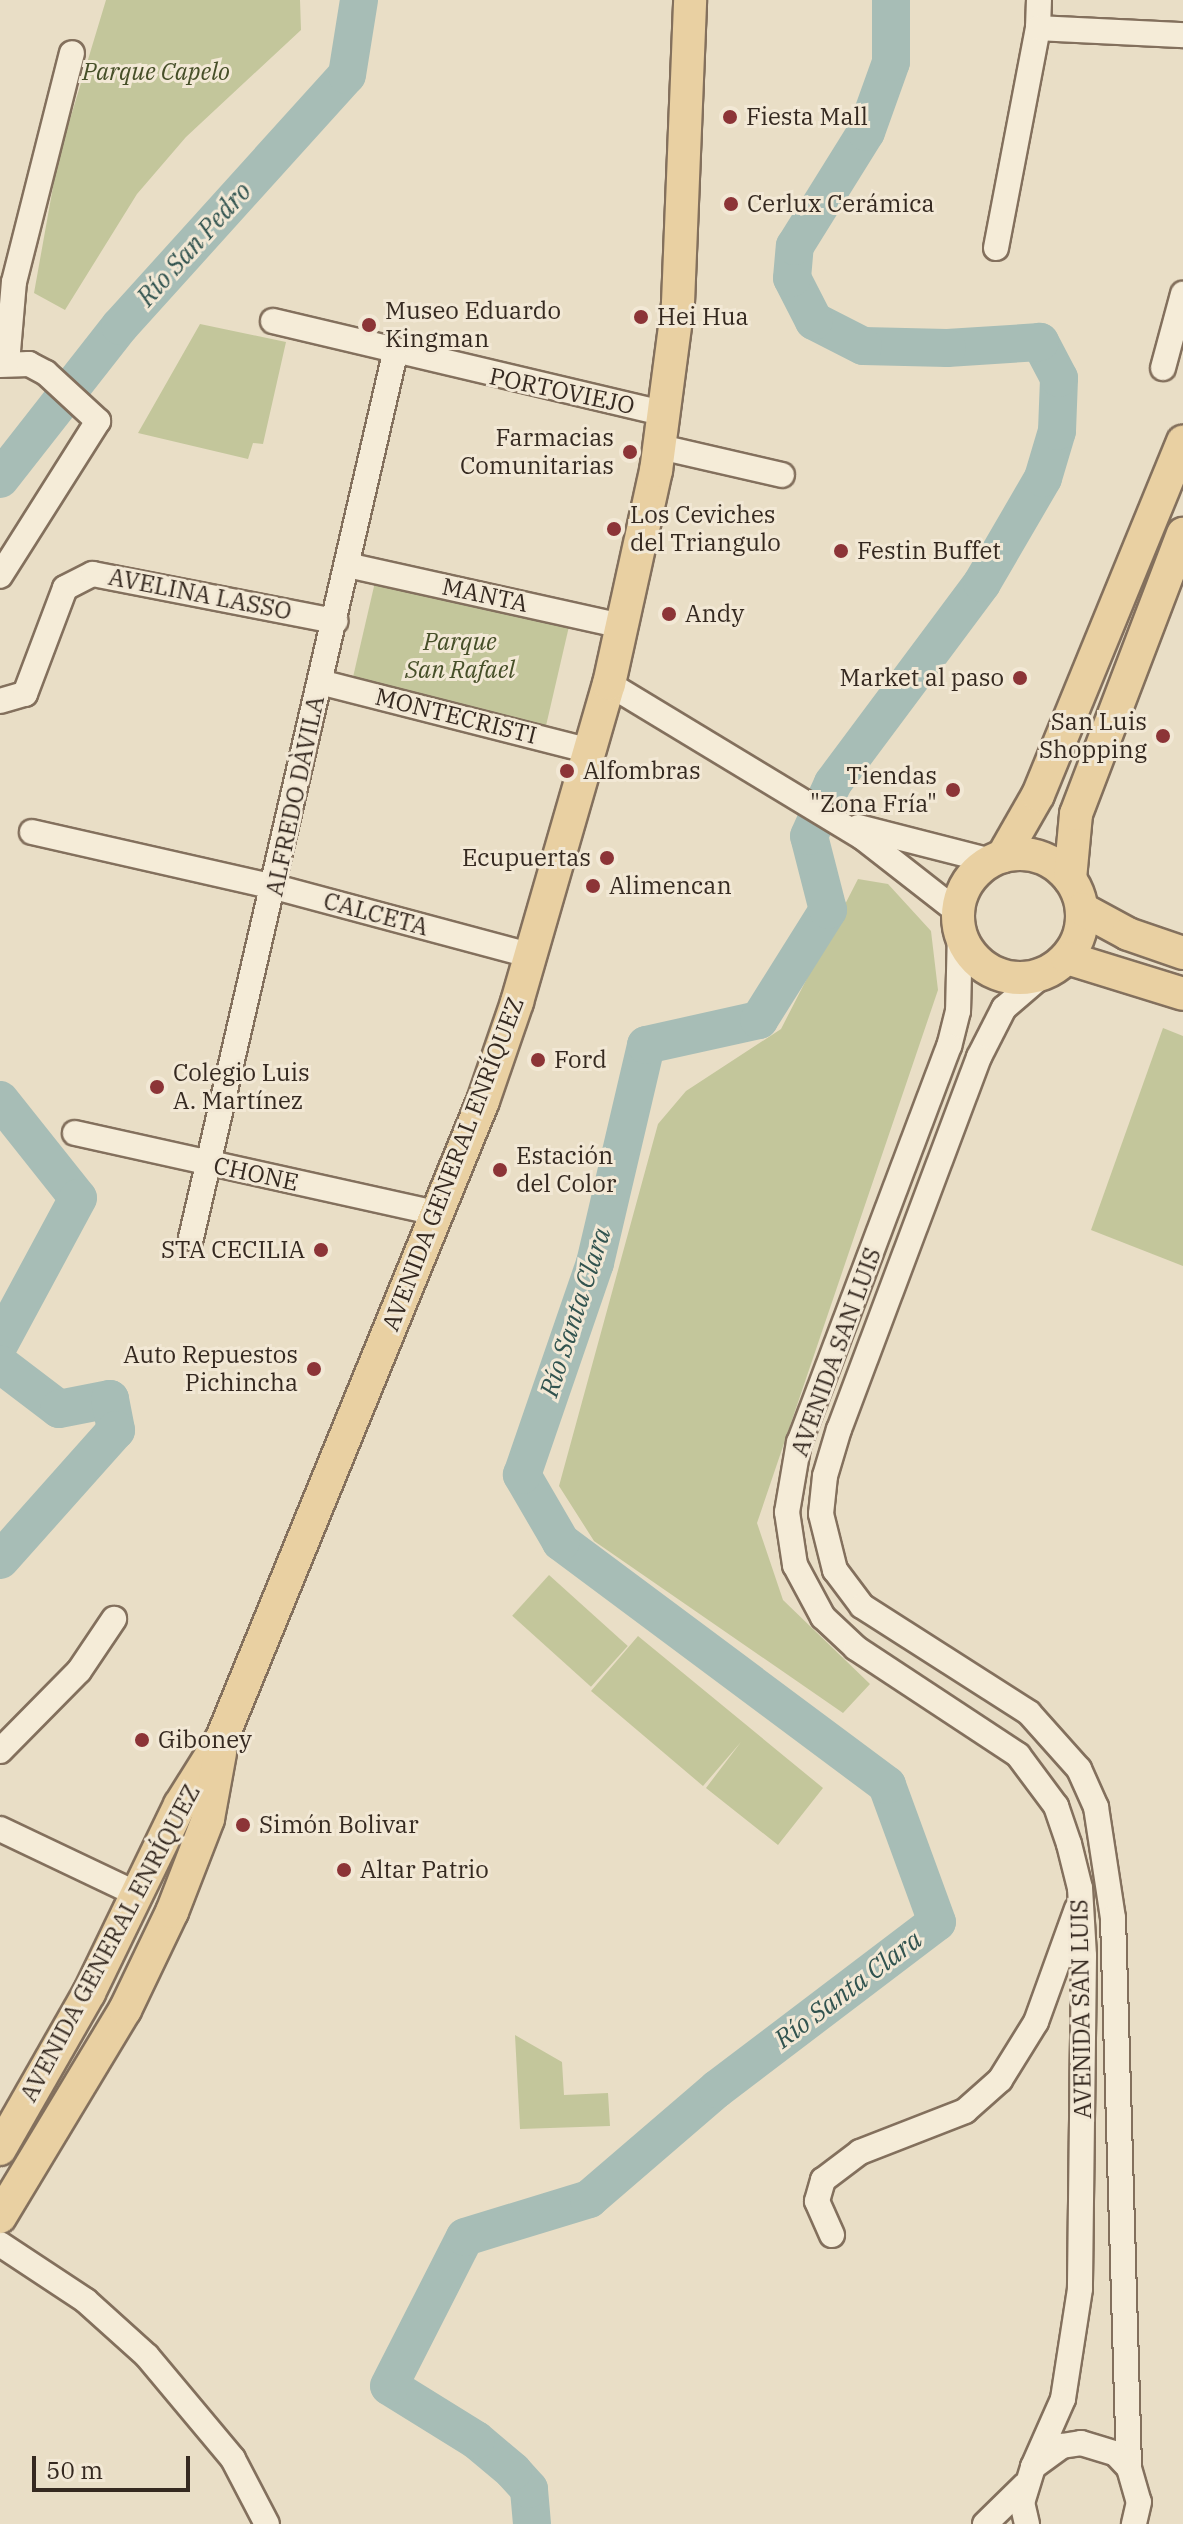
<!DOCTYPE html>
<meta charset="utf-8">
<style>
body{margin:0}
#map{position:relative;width:1183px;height:2524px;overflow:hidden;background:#e9dec6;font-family:"IBM Plex Serif",serif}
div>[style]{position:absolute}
.green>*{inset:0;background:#c3c69b;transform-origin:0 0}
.river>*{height:38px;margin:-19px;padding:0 19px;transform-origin:19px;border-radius:19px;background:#a7bdb6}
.roads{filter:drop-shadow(2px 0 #83705d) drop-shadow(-2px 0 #83705d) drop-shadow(0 2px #83705d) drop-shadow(0 -2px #83705d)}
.minor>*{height:24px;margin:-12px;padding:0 12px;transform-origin:12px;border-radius:12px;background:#f5ecd8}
.major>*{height:32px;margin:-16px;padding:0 16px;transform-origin:16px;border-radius:16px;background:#e9d0a2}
.major>.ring{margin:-16px;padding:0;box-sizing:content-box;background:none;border:32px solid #e9d0a2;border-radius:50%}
.dots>*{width:22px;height:22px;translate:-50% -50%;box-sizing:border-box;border:4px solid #f2e8d5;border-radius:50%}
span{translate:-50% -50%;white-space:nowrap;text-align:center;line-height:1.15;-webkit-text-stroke:6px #f2e8d5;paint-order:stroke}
.park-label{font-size:24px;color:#464f28;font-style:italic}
.poi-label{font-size:24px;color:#352920}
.left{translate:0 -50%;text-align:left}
.right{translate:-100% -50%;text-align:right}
.street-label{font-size:24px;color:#352920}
.water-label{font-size:26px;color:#31534f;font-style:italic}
.scale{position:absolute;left:32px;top:2456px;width:158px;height:36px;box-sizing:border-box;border:4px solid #352920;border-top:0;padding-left:10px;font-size:24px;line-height:28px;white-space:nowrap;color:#352920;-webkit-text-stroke:6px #f2e8d5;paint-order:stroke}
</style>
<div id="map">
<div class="green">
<i style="clip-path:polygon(106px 0,300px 0,301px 30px,186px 137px,137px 194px,65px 310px,34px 293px,58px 159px)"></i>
<i style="clip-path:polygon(200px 324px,286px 342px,263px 444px,253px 443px,248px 459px,138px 433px)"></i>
<i style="left:375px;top:582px;width:199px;height:104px;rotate:13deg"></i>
<i style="clip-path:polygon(858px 879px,888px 884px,931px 931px,938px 990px,757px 1523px,783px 1600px,870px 1684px,843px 1713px,594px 1541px,559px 1486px,658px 1124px,686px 1091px,781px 1029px)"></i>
<i style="clip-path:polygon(1163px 1028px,1183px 1036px,1183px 1266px,1091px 1230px)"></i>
<i style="left:549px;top:1575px;width:106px;height:55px;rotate:42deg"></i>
<i style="clip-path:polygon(638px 1636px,823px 1788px,778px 1845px,706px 1788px,741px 1742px,703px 1786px,591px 1691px)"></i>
<i style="clip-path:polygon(515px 2035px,562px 2062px,564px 2095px,608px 2093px,610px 2126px,520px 2129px)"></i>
</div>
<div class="river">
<i style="left:0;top:479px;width:194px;rotate:-51.9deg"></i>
<i style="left:120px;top:326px;width:338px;rotate:-47.9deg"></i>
<i style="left:347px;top:75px;width:76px;rotate:-80.9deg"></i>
<i style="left:0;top:1100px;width:125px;rotate:51.5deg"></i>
<i style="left:78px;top:1198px;width:165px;rotate:118.3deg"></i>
<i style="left:0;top:1364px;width:74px;rotate:37.3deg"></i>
<i style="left:59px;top:1409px;width:52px;rotate:-11.1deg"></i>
<i style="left:110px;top:1399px;width:32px;rotate:79deg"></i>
<i style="left:116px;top:1430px;width:174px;rotate:131.7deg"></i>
<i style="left:532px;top:2524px;width:35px;rotate:-95deg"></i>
<i style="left:529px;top:2489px;width:24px;rotate:-132deg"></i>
<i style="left:513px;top:2471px;width:48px;rotate:-140deg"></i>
<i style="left:476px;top:2440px;width:102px;rotate:-148.2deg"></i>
<i style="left:389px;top:2386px;width:167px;rotate:-63deg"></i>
<i style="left:465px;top:2237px;width:130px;rotate:-17deg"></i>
<i style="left:589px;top:2199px;width:169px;rotate:-40.7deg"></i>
<i style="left:717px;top:2089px;width:276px;rotate:-37.2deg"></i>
<i style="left:937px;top:1922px;width:146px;rotate:-110.1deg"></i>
<i style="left:887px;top:1785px;width:407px;rotate:-143.3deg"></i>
<i style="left:561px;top:1542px;width:78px;rotate:-120.2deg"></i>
<i style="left:522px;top:1475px;width:224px;rotate:-71deg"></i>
<i style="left:595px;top:1263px;width:224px;rotate:-76.8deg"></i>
<i style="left:646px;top:1045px;width:116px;rotate:-12.5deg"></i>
<i style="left:759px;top:1020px;width:130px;rotate:-57.9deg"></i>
<i style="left:828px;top:910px;width:76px;rotate:-104.4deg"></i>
<i style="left:809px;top:836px;width:58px;rotate:-65.6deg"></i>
<i style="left:833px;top:783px;width:249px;rotate:-53.3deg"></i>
<i style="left:982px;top:583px;width:121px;rotate:-59.8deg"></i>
<i style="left:1043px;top:478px;width:49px;rotate:-73.4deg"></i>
<i style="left:1057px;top:431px;width:53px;rotate:-87.8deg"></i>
<i style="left:1059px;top:378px;width:41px;rotate:-117.8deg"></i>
<i style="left:1040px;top:342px;width:93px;rotate:176.3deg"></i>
<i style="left:947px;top:348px;width:84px;rotate:-178.6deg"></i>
<i style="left:863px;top:346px;width:55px;rotate:-153deg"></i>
<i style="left:814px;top:321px;width:48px;rotate:-117.1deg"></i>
<i style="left:792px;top:278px;width:32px;rotate:-85deg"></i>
<i style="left:795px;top:246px;width:134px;rotate:-58.1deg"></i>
<i style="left:866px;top:132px;width:74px;rotate:-70.3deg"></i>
<i style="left:891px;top:62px;width:62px;rotate:-90deg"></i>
</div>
<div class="roads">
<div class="minor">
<i style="left:1038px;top:28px;width:28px;rotate:-88deg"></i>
<i style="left:996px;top:248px;width:224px;rotate:-79.2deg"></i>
<i style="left:1038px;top:28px;width:145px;rotate:2.8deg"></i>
<i style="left:273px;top:321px;width:403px;rotate:13.3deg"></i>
<i style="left:7px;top:363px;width:81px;rotate:-85.1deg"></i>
<i style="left:14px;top:282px;width:236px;rotate:-75.8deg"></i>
<i style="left:0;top:365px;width:29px;rotate:-2deg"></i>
<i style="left:29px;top:364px;width:19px;rotate:28deg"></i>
<i style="left:46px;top:373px;width:71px;rotate:42.7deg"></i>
<i style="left:98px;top:421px;width:183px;rotate:122.3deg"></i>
<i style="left:1163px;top:368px;width:77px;rotate:-74.9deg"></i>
<i style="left:660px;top:447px;width:125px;rotate:12.9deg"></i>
<i style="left:347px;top:565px;width:283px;rotate:12.5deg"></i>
<i style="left:320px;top:682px;width:280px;rotate:14.3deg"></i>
<i style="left:609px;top:684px;width:296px;rotate:31.2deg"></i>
<i style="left:862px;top:837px;width:122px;rotate:38deg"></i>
<i style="left:0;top:701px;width:26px;rotate:-16deg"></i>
<i style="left:25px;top:694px;width:113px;rotate:-69.3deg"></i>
<i style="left:65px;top:588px;width:31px;rotate:-27deg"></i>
<i style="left:93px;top:574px;width:247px;rotate:11deg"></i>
<i style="left:858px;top:827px;width:137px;rotate:14.3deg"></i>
<i style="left:32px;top:832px;width:249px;rotate:12.8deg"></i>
<i style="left:275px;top:887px;width:266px;rotate:15deg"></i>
<i style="left:960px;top:931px;width:80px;rotate:91.4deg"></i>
<i style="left:958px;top:1011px;width:36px;rotate:104deg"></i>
<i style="left:949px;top:1046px;width:423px;rotate:110.7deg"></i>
<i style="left:799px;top:1442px;width:71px;rotate:99.7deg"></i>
<i style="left:787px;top:1512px;width:54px;rotate:81.4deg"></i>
<i style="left:795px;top:1565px;width:59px;rotate:61.7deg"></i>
<i style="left:823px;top:1617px;width:45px;rotate:43.2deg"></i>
<i style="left:856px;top:1648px;width:194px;rotate:33.4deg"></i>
<i style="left:1018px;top:1755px;width:64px;rotate:53.3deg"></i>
<i style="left:1056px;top:1806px;width:40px;rotate:71.1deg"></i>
<i style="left:1069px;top:1844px;width:45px;rotate:76deg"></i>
<i style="left:1080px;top:1888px;width:68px;rotate:86.6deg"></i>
<i style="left:1084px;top:1956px;width:333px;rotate:90.7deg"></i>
<i style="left:1080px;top:2289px;width:111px;rotate:98.8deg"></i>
<i style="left:1063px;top:2399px;width:74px;rotate:113.8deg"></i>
<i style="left:1045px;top:973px;width:54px;rotate:139.5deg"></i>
<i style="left:1004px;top:1008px;width:55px;rotate:117deg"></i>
<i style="left:979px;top:1057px;width:397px;rotate:110.6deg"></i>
<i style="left:839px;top:1429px;width:49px;rotate:106.6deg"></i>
<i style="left:825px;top:1476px;width:38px;rotate:96deg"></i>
<i style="left:821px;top:1514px;width:58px;rotate:76deg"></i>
<i style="left:835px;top:1570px;width:45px;rotate:53.1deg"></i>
<i style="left:862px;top:1606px;width:198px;rotate:32.6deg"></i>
<i style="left:1029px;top:1713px;width:75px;rotate:48.2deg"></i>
<i style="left:1079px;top:1769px;width:42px;rotate:65.9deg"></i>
<i style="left:1096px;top:1807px;width:112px;rotate:81.3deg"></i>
<i style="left:1113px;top:1918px;width:550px;rotate:88.33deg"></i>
<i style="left:75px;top:1133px;width:371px;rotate:12.5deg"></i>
<i style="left:191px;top:1238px;width:907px;rotate:-77.01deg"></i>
<i style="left:0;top:1751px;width:112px;rotate:-45.4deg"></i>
<i style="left:79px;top:1671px;width:63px;rotate:-56.1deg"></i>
<i style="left:0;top:1829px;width:152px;rotate:25.4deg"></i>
<i style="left:832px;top:2235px;width:37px;rotate:-114deg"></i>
<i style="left:817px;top:2201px;width:22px;rotate:-74deg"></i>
<i style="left:823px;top:2180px;width:46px;rotate:-37.1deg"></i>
<i style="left:860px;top:2152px;width:113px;rotate:-21.3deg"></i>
<i style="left:965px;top:2111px;width:47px;rotate:-41.5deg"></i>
<i style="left:1000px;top:2080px;width:68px;rotate:-58.2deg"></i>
<i style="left:1036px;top:2022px;width:120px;rotate:-70.1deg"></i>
<i style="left:0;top:2244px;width:103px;rotate:33.5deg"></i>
<i style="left:86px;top:2301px;width:82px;rotate:42deg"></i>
<i style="left:147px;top:2356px;width:134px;rotate:50.1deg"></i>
<i style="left:233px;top:2459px;width:73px;rotate:62.4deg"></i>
<i style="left:985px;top:2524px;width:56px;rotate:-44.3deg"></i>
<i style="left:1027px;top:2524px;width:22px;rotate:-103deg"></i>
<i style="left:1022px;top:2503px;width:38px;rotate:-73deg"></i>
<i style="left:1033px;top:2467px;width:36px;rotate:-36deg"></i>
<i style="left:1062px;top:2446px;width:19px;rotate:-9deg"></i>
<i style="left:1081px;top:2443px;width:37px;rotate:17deg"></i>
<i style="left:1116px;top:2454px;width:19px;rotate:47deg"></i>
<i style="left:1129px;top:2468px;width:35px;rotate:74deg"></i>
<i style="left:1139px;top:2502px;width:23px;rotate:103deg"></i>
</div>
<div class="major">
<i class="ring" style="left:958px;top:854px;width:92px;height:92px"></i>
<i style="left:1003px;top:856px;width:70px;rotate:-60.2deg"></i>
<i style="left:1038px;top:795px;width:382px;rotate:-67.7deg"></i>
<i style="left:1070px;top:879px;width:65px;rotate:-84.7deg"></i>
<i style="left:1076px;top:814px;width:300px;rotate:-69.1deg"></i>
<i style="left:1082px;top:909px;width:52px;rotate:28.5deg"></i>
<i style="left:1128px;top:934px;width:58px;rotate:19.1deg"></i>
<i style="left:1067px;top:958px;width:121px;rotate:17.2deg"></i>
<i style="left:0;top:2149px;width:180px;rotate:-60.3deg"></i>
<i style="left:89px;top:1993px;width:209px;rotate:-64.2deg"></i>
<i style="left:180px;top:1805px;width:79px;rotate:-57.9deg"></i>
<i style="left:222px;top:1738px;width:688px;rotate:-67.72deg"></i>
<i style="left:483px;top:1101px;width:105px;rotate:-71deg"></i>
<i style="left:517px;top:1002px;width:331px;rotate:-73.9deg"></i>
<i style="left:609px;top:684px;width:218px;rotate:-77.6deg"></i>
<i style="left:656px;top:471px;width:169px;rotate:-82.5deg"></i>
<i style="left:678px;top:303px;width:303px;rotate:-87.7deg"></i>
<i style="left:0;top:2217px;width:242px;rotate:-58.9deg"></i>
<i style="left:125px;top:2010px;width:109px;rotate:-64.4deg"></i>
<i style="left:172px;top:1912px;width:100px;rotate:-68.8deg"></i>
<i style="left:208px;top:1819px;width:67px;rotate:-79.7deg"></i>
</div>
</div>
<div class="dots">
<i style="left:730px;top:117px;background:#8c3437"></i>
<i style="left:731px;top:204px;background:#8c3437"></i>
<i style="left:641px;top:317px;background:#8c3437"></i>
<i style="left:369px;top:325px;background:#8c3437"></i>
<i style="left:630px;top:452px;background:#8c3437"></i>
<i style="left:614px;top:529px;background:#8c3437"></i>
<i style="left:841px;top:551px;background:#8c3437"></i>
<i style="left:669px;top:614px;background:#8c3437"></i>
<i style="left:1020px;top:678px;background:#8c3437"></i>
<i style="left:1163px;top:736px;background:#8c3437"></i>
<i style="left:567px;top:771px;background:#8c3437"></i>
<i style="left:953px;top:790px;background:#8c3437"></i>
<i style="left:607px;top:858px;background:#8c3437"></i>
<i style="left:593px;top:886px;background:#8c3437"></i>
<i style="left:538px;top:1060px;background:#8c3437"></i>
<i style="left:157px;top:1087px;background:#8c3437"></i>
<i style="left:500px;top:1170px;background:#8c3437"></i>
<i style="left:321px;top:1250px;background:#8c3437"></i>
<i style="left:314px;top:1369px;background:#8c3437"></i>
<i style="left:142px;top:1740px;background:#8c3437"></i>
<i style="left:243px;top:1825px;background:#8c3437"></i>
<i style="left:344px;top:1870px;background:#8c3437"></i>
</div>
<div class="park-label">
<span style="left:156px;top:72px">Parque Capelo</span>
<span style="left:460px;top:656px">Parque<br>San Rafael</span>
</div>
<div class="poi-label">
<span class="left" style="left:746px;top:117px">Fiesta Mall</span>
<span class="left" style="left:747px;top:204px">Cerlux Cerámica</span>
<span class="left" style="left:385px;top:325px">Museo Eduardo<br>Kingman</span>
<span class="left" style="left:657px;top:317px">Hei Hua</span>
<span class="right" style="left:614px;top:452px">Farmacias<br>Comunitarias</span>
<span class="left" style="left:630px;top:529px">Los Ceviches<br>del Triangulo</span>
<span class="left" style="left:857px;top:551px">Festin Buffet</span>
<span class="left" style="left:685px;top:614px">Andy</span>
<span class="right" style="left:1004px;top:678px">Market al paso</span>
<span class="right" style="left:1147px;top:736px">San Luis<br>Shopping</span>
<span class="left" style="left:583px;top:771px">Alfombras</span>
<span class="right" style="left:937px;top:790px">Tiendas<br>"Zona Fría"</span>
<span class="right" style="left:591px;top:858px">Ecupuertas</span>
<span class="left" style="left:609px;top:886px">Alimencan</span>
<span class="left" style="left:554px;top:1060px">Ford</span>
<span class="left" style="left:173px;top:1087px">Colegio Luis<br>A. Martínez</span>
<span class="left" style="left:516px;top:1170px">Estación<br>del Color</span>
<span class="right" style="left:305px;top:1250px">STA CECILIA</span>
<span class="right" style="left:298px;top:1369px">Auto Repuestos<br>Pichincha</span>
<span class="left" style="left:158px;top:1740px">Giboney</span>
<span class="left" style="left:259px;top:1825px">Simón Bolivar</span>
<span class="left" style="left:360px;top:1870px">Altar Patrio</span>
</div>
<div class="street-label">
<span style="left:562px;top:391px;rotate:12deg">PORTOVIEJO</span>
<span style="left:200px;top:594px;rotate:11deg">AVELINA LASSO</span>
<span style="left:485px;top:595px;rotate:12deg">MANTA</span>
<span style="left:456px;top:716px;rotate:14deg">MONTECRISTI</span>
<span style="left:295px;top:796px;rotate:-78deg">ALFREDO DÀVILA</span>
<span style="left:376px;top:914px;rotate:15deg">CALCETA</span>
<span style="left:453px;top:1164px;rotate:-69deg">AVENIDA GENERAL ENRÍQUEZ</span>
<span style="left:256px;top:1174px;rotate:12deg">CHONE</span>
<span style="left:836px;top:1352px;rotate:-70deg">AVENIDA SAN LUIS</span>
<span style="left:110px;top:1943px;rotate:-62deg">AVENIDA GENERAL ENRÍQUEZ</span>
<span style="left:1081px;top:2009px;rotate:-91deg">AVENIDA SAN LUIS</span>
</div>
<div class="water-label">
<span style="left:194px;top:244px;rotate:-48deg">Río San Pedro</span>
<span style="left:575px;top:1312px;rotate:-72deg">Río Santa Clara</span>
<span style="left:848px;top:1989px;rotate:-37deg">Río Santa Clara</span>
</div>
<div class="scale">50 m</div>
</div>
